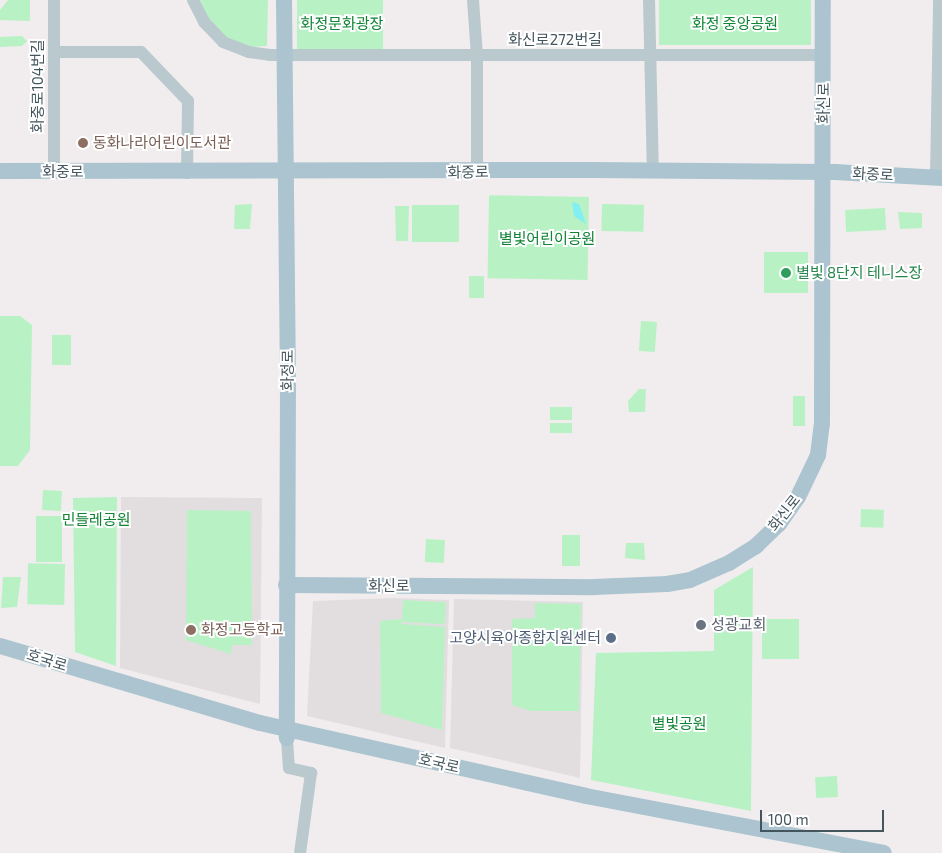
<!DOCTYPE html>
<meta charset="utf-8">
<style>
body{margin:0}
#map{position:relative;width:942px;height:853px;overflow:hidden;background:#f1edee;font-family:"Exo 2","Noto Sans KR",sans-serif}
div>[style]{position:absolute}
.education>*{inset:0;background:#e2dee0}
.green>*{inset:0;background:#b8f2c4;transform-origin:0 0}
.water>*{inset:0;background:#82eff2}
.minor>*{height:12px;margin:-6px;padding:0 6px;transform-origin:6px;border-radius:6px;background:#bac9ce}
.major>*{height:16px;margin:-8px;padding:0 8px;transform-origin:8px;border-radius:8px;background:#abc4cf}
.dots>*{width:14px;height:14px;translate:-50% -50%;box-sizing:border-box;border:2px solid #fff;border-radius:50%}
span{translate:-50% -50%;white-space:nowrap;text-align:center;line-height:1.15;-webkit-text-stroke:4px #fff;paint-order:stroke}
.park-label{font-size:15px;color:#108335}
.street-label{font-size:15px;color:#44565d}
.education-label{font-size:15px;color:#785e54}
.left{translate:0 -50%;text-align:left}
.leisure-label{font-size:15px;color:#27864d}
.worship-label{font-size:15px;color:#5b616d}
.service-label{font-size:15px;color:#4e5e75}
.right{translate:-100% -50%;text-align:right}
.scale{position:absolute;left:760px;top:810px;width:124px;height:22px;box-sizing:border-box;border:2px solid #44565d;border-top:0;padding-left:6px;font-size:15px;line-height:18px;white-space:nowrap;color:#44565d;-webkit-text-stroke:4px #fff;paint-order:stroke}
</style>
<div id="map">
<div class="education">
<i style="clip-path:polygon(121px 497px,262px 498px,260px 704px,120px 668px)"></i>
<i style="clip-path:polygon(395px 598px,449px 600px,445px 748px,307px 716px,313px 601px)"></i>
<i style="clip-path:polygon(454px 599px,583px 602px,580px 778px,450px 748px)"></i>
</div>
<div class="green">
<i style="clip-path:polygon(8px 0,30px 0,30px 21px,0 20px,0 10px)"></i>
<i style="clip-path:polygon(200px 0,268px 0,267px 46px,250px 47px,224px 36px,208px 18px)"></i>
<i style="left:297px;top:0;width:86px;height:49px"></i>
<i style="left:659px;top:0;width:152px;height:45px"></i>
<i style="clip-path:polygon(22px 36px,27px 41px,22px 46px,0 47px,0 37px)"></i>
<i style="left:589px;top:197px;width:83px;height:100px;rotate:91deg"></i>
<i style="clip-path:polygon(252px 204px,250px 229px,234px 229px,235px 205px)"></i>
<i style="left:602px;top:204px;width:42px;height:27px;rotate:1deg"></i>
<i style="left:412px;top:205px;width:47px;height:37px"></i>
<i style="clip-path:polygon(395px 206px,409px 206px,408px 241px,396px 241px)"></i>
<i style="left:885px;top:208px;width:22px;height:40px;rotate:87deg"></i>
<i style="clip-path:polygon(898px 212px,922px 213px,922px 228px,900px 229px)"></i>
<i style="left:808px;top:252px;width:41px;height:44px;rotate:90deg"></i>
<i style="left:469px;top:276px;width:15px;height:22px"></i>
<i style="clip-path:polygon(0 316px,20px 316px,32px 325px,30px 450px,18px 466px,0 466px)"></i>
<i style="left:641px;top:321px;width:16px;height:30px;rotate:4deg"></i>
<i style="left:52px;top:335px;width:19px;height:30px"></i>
<i style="clip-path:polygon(639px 389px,646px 389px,645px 412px,629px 412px,628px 401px)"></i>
<i style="left:793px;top:396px;width:12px;height:30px"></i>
<i style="left:550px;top:407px;width:22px;height:13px"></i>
<i style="left:550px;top:423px;width:22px;height:10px"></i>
<i style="left:43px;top:490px;width:19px;height:20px;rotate:3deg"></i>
<i style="clip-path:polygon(117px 497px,116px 666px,75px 652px,73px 498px)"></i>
<i style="left:861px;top:509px;width:23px;height:18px;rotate:2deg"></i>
<i style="clip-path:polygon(187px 510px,251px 511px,252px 645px,232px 645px,231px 654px,186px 640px)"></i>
<i style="left:36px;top:516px;width:26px;height:46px"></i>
<i style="left:562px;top:535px;width:18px;height:31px"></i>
<i style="left:426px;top:539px;width:19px;height:23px;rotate:3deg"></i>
<i style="clip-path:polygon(626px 543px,644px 543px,645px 560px,625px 558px)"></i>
<i style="left:65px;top:564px;width:41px;height:37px;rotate:91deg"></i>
<i style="clip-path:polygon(753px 567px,751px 811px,591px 780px,596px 653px,714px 651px,714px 590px)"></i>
<i style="clip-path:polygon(3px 577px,21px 577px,17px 607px,1px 608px)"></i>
<i style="left:403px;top:600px;width:43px;height:22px;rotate:3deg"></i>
<i style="clip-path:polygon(535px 603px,581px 604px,579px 711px,531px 711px,512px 705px,512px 619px,535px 618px)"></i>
<i style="clip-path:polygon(401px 619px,402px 624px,445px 627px,442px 730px,381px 713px,380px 621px)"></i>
<i style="left:762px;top:619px;width:37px;height:40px"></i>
<i style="left:837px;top:776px;width:21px;height:22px;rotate:87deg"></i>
</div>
<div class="water">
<i style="clip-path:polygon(572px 202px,579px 204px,586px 224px,574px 216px)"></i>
</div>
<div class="minor">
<i style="left:54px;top:0;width:171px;rotate:90deg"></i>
<i style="left:193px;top:0;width:25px;rotate:63deg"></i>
<i style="left:204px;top:22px;width:28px;rotate:46deg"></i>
<i style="left:223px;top:42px;width:28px;rotate:21deg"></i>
<i style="left:249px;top:52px;width:21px;rotate:8deg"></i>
<i style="left:270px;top:55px;width:554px"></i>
<i style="left:473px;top:0;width:56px;rotate:85.9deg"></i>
<i style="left:477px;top:56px;width:116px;rotate:90deg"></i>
<i style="left:649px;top:0;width:171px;rotate:88.7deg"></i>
<i style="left:55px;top:52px;width:86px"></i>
<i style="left:141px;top:52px;width:68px;rotate:46.2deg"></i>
<i style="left:188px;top:101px;width:72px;rotate:90.8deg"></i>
<i style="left:936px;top:177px;width:177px;rotate:-89deg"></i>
<i style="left:287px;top:740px;width:28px;rotate:86deg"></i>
<i style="left:289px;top:768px;width:23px;rotate:13deg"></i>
<i style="left:311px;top:773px;width:81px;rotate:97.8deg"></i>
</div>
<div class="major">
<i style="left:284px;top:0;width:382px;rotate:89.4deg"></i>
<i style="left:288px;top:382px;width:356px;rotate:90.2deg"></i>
<i style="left:0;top:171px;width:592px;rotate:-0.1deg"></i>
<i style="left:592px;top:170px;width:243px;rotate:0.5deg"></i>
<i style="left:835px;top:172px;width:107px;rotate:3.2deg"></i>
<i style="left:286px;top:585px;width:308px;rotate:0.4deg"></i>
<i style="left:594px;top:587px;width:73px;rotate:-2.4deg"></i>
<i style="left:667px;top:584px;width:23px;rotate:-10deg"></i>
<i style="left:690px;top:580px;width:43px;rotate:-23.6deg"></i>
<i style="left:729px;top:563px;width:32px;rotate:-32deg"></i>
<i style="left:756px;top:546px;width:32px;rotate:-44deg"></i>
<i style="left:779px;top:524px;width:33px;rotate:-55deg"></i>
<i style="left:798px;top:497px;width:47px;rotate:-64.5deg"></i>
<i style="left:818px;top:455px;width:31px;rotate:-83deg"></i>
<i style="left:822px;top:424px;width:424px;rotate:-89.9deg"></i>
<i style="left:0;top:646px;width:271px;rotate:16.5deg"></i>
<i style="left:260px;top:723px;width:334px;rotate:12.6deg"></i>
<i style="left:586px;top:796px;width:303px;rotate:10.8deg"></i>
</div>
<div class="dots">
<i style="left:83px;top:143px;background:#8d6e63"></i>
<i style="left:786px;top:273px;background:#2e9e5b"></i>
<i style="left:701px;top:625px;background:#6b7280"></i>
<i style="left:191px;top:630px;background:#8d6e63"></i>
<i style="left:611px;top:638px;background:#5c6f8a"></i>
</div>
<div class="park-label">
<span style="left:342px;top:24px">화정문화광장</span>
<span style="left:735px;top:24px">화정 중앙공원</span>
<span style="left:547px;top:239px">별빛어린이공원</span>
<span style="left:96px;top:520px">민들레공원</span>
<span style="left:679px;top:724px">별빛공원</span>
</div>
<div class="street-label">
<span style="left:555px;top:40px">화신로272번길</span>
<span style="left:38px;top:86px;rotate:-90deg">화중로104번길</span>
<span style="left:824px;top:103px;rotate:-90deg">화신로</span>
<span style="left:63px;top:172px">화중로</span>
<span style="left:468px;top:172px;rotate:-1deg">화중로</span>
<span style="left:873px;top:174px;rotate:3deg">화중로</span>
<span style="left:288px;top:370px;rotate:-90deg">화정로</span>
<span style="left:784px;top:513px;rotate:-52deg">화신로</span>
<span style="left:389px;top:586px">화신로</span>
<span style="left:47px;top:660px;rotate:17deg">호국로</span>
<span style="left:439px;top:763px;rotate:13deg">호국로</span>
</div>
<div class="education-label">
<span class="left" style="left:93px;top:143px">동화나라어린이도서관</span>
<span class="left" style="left:201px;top:630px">화정고등학교</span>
</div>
<div class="leisure-label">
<span class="left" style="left:796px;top:273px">별빛 8단지 테니스장</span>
</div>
<div class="worship-label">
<span class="left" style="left:711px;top:625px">성광교회</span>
</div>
<div class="service-label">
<span class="right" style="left:601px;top:638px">고양시육아종합지원센터</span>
</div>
<div class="scale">100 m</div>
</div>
